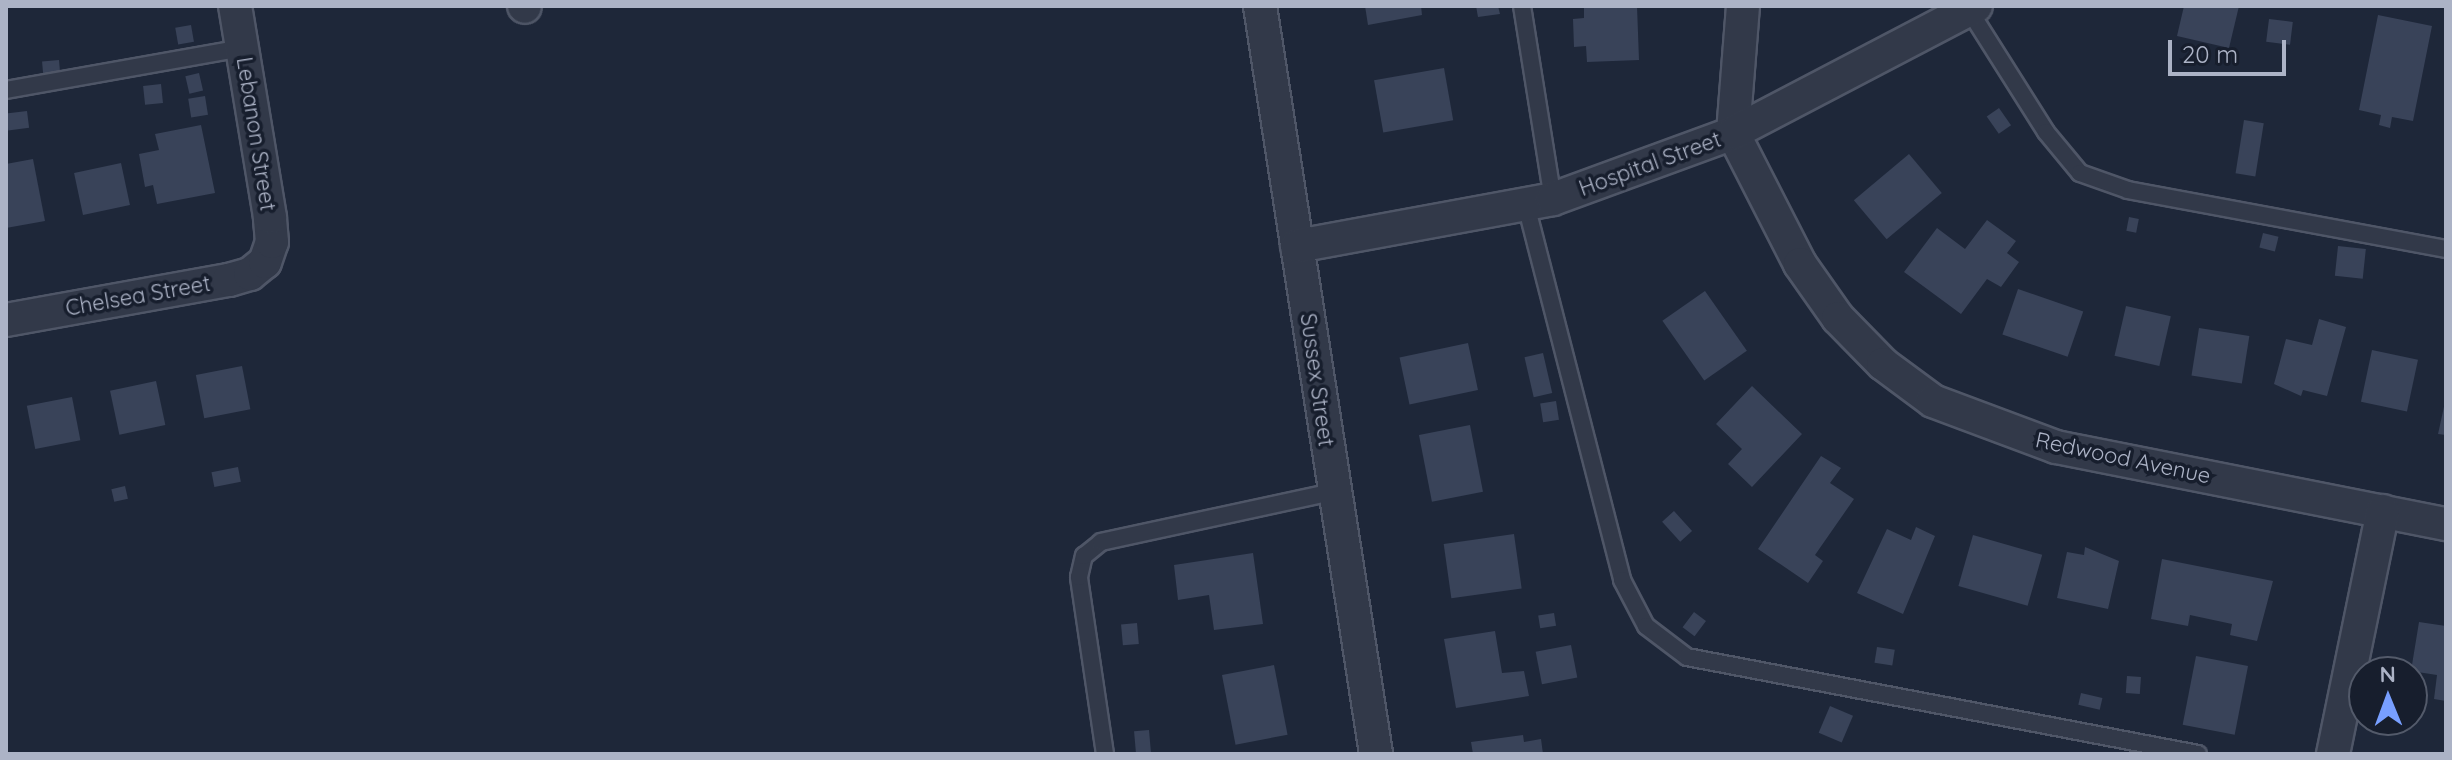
<!DOCTYPE html>
<style>
body{margin:0}
#map{position:relative;width:2452px;height:760px;overflow:hidden;background:#1e2739;font-family:Quicksand,sans-serif}
div>[style]{position:absolute}
.building>*{inset:0;background:#394359;transform-origin:0 0}
.roads{filter:drop-shadow(2px 0 #4f5667) drop-shadow(-2px 0 #4f5667) drop-shadow(0 2px #4f5667) drop-shadow(0 -2px #4f5667)}
.service>*{height:16px;margin:-8px;padding:0 8px;transform-origin:8px;border-radius:8px;background:#323949}
.minor>*{height:32px;margin:-16px;padding:0 16px;transform-origin:16px;border-radius:16px;background:#323949}
span{translate:-50% -50%;white-space:nowrap;text-align:center;line-height:1.15;-webkit-text-stroke:7px #171e2d;paint-order:stroke}
.street-label{font-size:22px;color:#acb3c6}
.frame{position:absolute;inset:0;border:8px solid #acb3c6;pointer-events:none}
.north{position:absolute;left:2348px;top:656px;width:80px;height:80px;box-sizing:border-box;background:#171e2d;border:2px solid #535a6a;border-radius:50%;rotate:359deg;font-size:22px;font-weight:700;line-height:32px;text-align:center;color:#acb3c6}
.north::after{content:'';display:block;margin:auto;width:28px;height:36px;background:#789fff;clip-path:polygon(50% 0,100% 100%,50% 72%,0 100%)}
.scale{position:absolute;left:2168px;top:40px;width:118px;height:36px;box-sizing:border-box;border:4px solid #acb3c6;border-top:0;padding-left:10px;font-size:24px;line-height:28px;white-space:nowrap;color:#acb3c6;-webkit-text-stroke:6px #171e2d;paint-order:stroke}
</style>
<div id="map">
<div class="building">
<i style="clip-path:polygon(1365px 6px,1421px 6px,1422px 15px,1368px 25px)"></i>
<i style="clip-path:polygon(1476px 6px,1498px 6px,1500px 14px,1478px 17px)"></i>
<i style="clip-path:polygon(1584px 6px,1637px 6px,1639px 60px,1587px 62px,1586px 46px,1574px 47px,1573px 19px,1584px 18px)"></i>
<i style="clip-path:polygon(2184px 6px,2239px 6px,2229px 48px,2177px 36px)"></i>
<i style="clip-path:polygon(2378px 15px,2432px 26px,2413px 121px,2392px 117px,2390px 128px,2379px 125px,2381px 115px,2359px 110px)"></i>
<i style="left:2269px;top:19px;width:24px;height:23px;rotate:7deg"></i>
<i style="left:191px;top:25px;width:17px;height:16px;rotate:80deg"></i>
<i style="left:59px;top:60px;width:12px;height:17px;rotate:85deg"></i>
<i style="left:1444px;top:68px;width:53px;height:71px;rotate:80deg"></i>
<i style="left:199px;top:73px;width:18px;height:14px;rotate:77deg"></i>
<i style="left:161px;top:84px;width:19px;height:18px;rotate:84deg"></i>
<i style="left:205px;top:96px;width:19px;height:17px;rotate:81deg"></i>
<i style="left:1999px;top:108px;width:21px;height:15px;rotate:55deg"></i>
<i style="left:27px;top:111px;width:17px;height:21px;rotate:83deg"></i>
<i style="left:2244px;top:120px;width:20px;height:54px;rotate:9deg"></i>
<i style="clip-path:polygon(201px 125px,215px 193px,157px 204px,153px 185px,145px 187px,139px 154px,159px 150px,155px 134px)"></i>
<i style="left:1909px;top:154px;width:51px;height:72px;rotate:50deg"></i>
<i style="clip-path:polygon(33px 159px,45px 221px,6px 228px,6px 164px)"></i>
<i style="left:121px;top:163px;width:43px;height:48px;rotate:78deg"></i>
<i style="left:2129px;top:217px;width:10px;height:14px;rotate:11deg"></i>
<i style="clip-path:polygon(1987px 220px,2016px 241px,2007px 253px,2019px 262px,2001px 287px,1987px 279px,1961px 314px,1904px 272px,1937px 228px,1965px 249px)"></i>
<i style="left:2263px;top:233px;width:16px;height:15px;rotate:14deg"></i>
<i style="left:2338px;top:246px;width:28px;height:30px;rotate:6deg"></i>
<i style="left:2018px;top:289px;width:69px;height:48px;rotate:19deg"></i>
<i style="left:1705px;top:291px;width:73px;height:52px;rotate:55deg"></i>
<i style="left:2126px;top:306px;width:46px;height:51px;rotate:13deg"></i>
<i style="clip-path:polygon(2319px 319px,2346px 327px,2327px 396px,2303px 390px,2301px 396px,2274px 384px,2286px 339px,2312px 345px)"></i>
<i style="left:2199px;top:328px;width:51px;height:48px;rotate:9deg"></i>
<i style="left:1468px;top:343px;width:48px;height:70px;rotate:78deg"></i>
<i style="left:2372px;top:350px;width:47px;height:53px;rotate:12deg"></i>
<i style="left:1543px;top:353px;width:41px;height:19px;rotate:77deg"></i>
<i style="left:242px;top:366px;width:44px;height:47px;rotate:79deg"></i>
<i style="left:156px;top:381px;width:45px;height:47px;rotate:78deg"></i>
<i style="clip-path:polygon(1752px 386px,1802px 434px,1752px 487px,1728px 464px,1742px 449px,1716px 424px)"></i>
<i style="left:72px;top:397px;width:44px;height:46px;rotate:79deg"></i>
<i style="left:1556px;top:401px;width:19px;height:16px;rotate:81deg"></i>
<i style="clip-path:polygon(2445px 402px,2446px 402px,2446px 435px,2438px 434px)"></i>
<i style="left:1470px;top:425px;width:68px;height:52px;rotate:79deg"></i>
<i style="clip-path:polygon(1821px 456px,1841px 468px,1830px 483px,1854px 499px,1815px 555px,1823px 561px,1808px 583px,1758px 549px)"></i>
<i style="left:238px;top:467px;width:15px;height:27px;rotate:79deg"></i>
<i style="left:125px;top:486px;width:13px;height:14px;rotate:77deg"></i>
<i style="left:1674px;top:511px;width:27px;height:16px;rotate:48deg"></i>
<i style="clip-path:polygon(1916px 527px,1935px 536px,1903px 614px,1857px 593px,1887px 529px,1911px 540px)"></i>
<i style="left:1514px;top:534px;width:55px;height:71px;rotate:82deg"></i>
<i style="left:1973px;top:535px;width:72px;height:53px;rotate:16deg"></i>
<i style="clip-path:polygon(2085px 547px,2119px 561px,2108px 609px,2057px 598px,2067px 552px,2084px 555px)"></i>
<i style="clip-path:polygon(1253px 553px,1263px 624px,1214px 630px,1209px 595px,1178px 600px,1174px 565px)"></i>
<i style="clip-path:polygon(2162px 559px,2273px 581px,2257px 641px,2230px 635px,2232px 624px,2190px 615px,2188px 626px,2151px 619px)"></i>
<i style="left:1694px;top:612px;width:15px;height:19px;rotate:37deg"></i>
<i style="left:1554px;top:613px;width:13px;height:16px;rotate:81deg"></i>
<i style="clip-path:polygon(2419px 622px,2446px 626px,2446px 701px,2434px 699px,2437px 675px,2411px 671px)"></i>
<i style="left:1137px;top:623px;width:21px;height:16px;rotate:85deg"></i>
<i style="clip-path:polygon(1495px 631px,1502px 673px,1524px 671px,1529px 696px,1456px 708px,1444px 639px)"></i>
<i style="left:1571px;top:645px;width:33px;height:36px;rotate:79deg"></i>
<i style="left:1877px;top:647px;width:18px;height:16px;rotate:9deg"></i>
<i style="left:2196px;top:656px;width:53px;height:70px;rotate:11deg"></i>
<i style="left:1274px;top:665px;width:71px;height:53px;rotate:79deg"></i>
<i style="left:2127px;top:676px;width:14px;height:17px;rotate:4deg"></i>
<i style="left:2081px;top:693px;width:22px;height:12px;rotate:13deg"></i>
<i style="left:1830px;top:706px;width:25px;height:29px;rotate:23deg"></i>
<i style="left:1149px;top:730px;width:23px;height:15px;rotate:85deg"></i>
<i style="clip-path:polygon(1523px 735px,1524px 742px,1541px 739px,1543px 754px,1473px 754px,1471px 742px)"></i>
</div>
<div class="roads">
<div class="service">
<i style="left:1522px;top:6px;width:195px;rotate:80.9deg"></i>
<i style="left:1969px;top:10px;width:144px;rotate:57.7deg"></i>
<i style="left:2046px;top:132px;width:53px;rotate:50.3deg"></i>
<i style="left:2080px;top:173px;width:51px;rotate:19.5deg"></i>
<i style="left:2128px;top:190px;width:323px;rotate:10.5deg"></i>
<i style="left:6px;top:90px;width:240px;rotate:-10.1deg"></i>
<i style="left:1526px;top:205px;width:387px;rotate:75.6deg"></i>
<i style="left:1622px;top:580px;width:52px;rotate:62.4deg"></i>
<i style="left:1646px;top:626px;width:51px;rotate:37.1deg"></i>
<i style="left:1687px;top:657px;width:520px;rotate:10.75deg"></i>
<i style="left:1105px;top:754px;width:179px;rotate:-98.4deg"></i>
<i style="left:1079px;top:577px;width:22px;rotate:-77deg"></i>
<i style="left:1084px;top:556px;width:22px;rotate:-39deg"></i>
<i style="left:1101px;top:542px;width:237px;rotate:-12.2deg"></i>
</div>
<div class="minor">
<i style="left:524px;top:6px;width:1px;rotate:45deg"></i>
<i style="left:1260px;top:6px;width:757px;rotate:81.18deg"></i>
<i style="left:1743px;top:6px;width:127px;rotate:94.5deg"></i>
<i style="left:1733px;top:133px;width:147px;rotate:62.9deg"></i>
<i style="left:1800px;top:264px;width:66px;rotate:54.9deg"></i>
<i style="left:1838px;top:318px;width:64px;rotate:45.6deg"></i>
<i style="left:1883px;top:364px;width:62px;rotate:36.5deg"></i>
<i style="left:1933px;top:401px;width:131px;rotate:20.5deg"></i>
<i style="left:2056px;top:447px;width:398px;rotate:11.2deg"></i>
<i style="left:1297px;top:246px;width:260px;rotate:-10.4deg"></i>
<i style="left:1553px;top:199px;width:192px;rotate:-20.1deg"></i>
<i style="left:1733px;top:133px;width:274px;rotate:-27.6deg"></i>
<i style="left:6px;top:320px;width:227px;rotate:-10.2deg"></i>
<i style="left:229px;top:280px;width:22px;rotate:-16deg"></i>
<i style="left:250px;top:274px;width:19px;rotate:-39deg"></i>
<i style="left:265px;top:262px;width:21px;rotate:-71deg"></i>
<i style="left:272px;top:242px;width:25px;rotate:-95deg"></i>
<i style="left:270px;top:217px;width:214px;rotate:-99.4deg"></i>
<i style="left:2333px;top:754px;width:248px;rotate:-78.4deg"></i>
</div>
</div>
<div class="street-label">
<span style="left:256px;top:134px;rotate:81deg">Lebanon Street</span>
<span style="left:1650px;top:164px;rotate:-20deg">Hospital Street</span>
<span style="left:138px;top:296px;rotate:-10deg">Chelsea Street</span>
<span style="left:1317px;top:380px;rotate:82deg">Sussex Street</span>
<span style="left:2123px;top:458px;rotate:12deg">Redwood Avenue</span>
</div>
<div class="frame"></div>
<div class="north">N</div>
<div class="scale">20 m</div>
</div>
